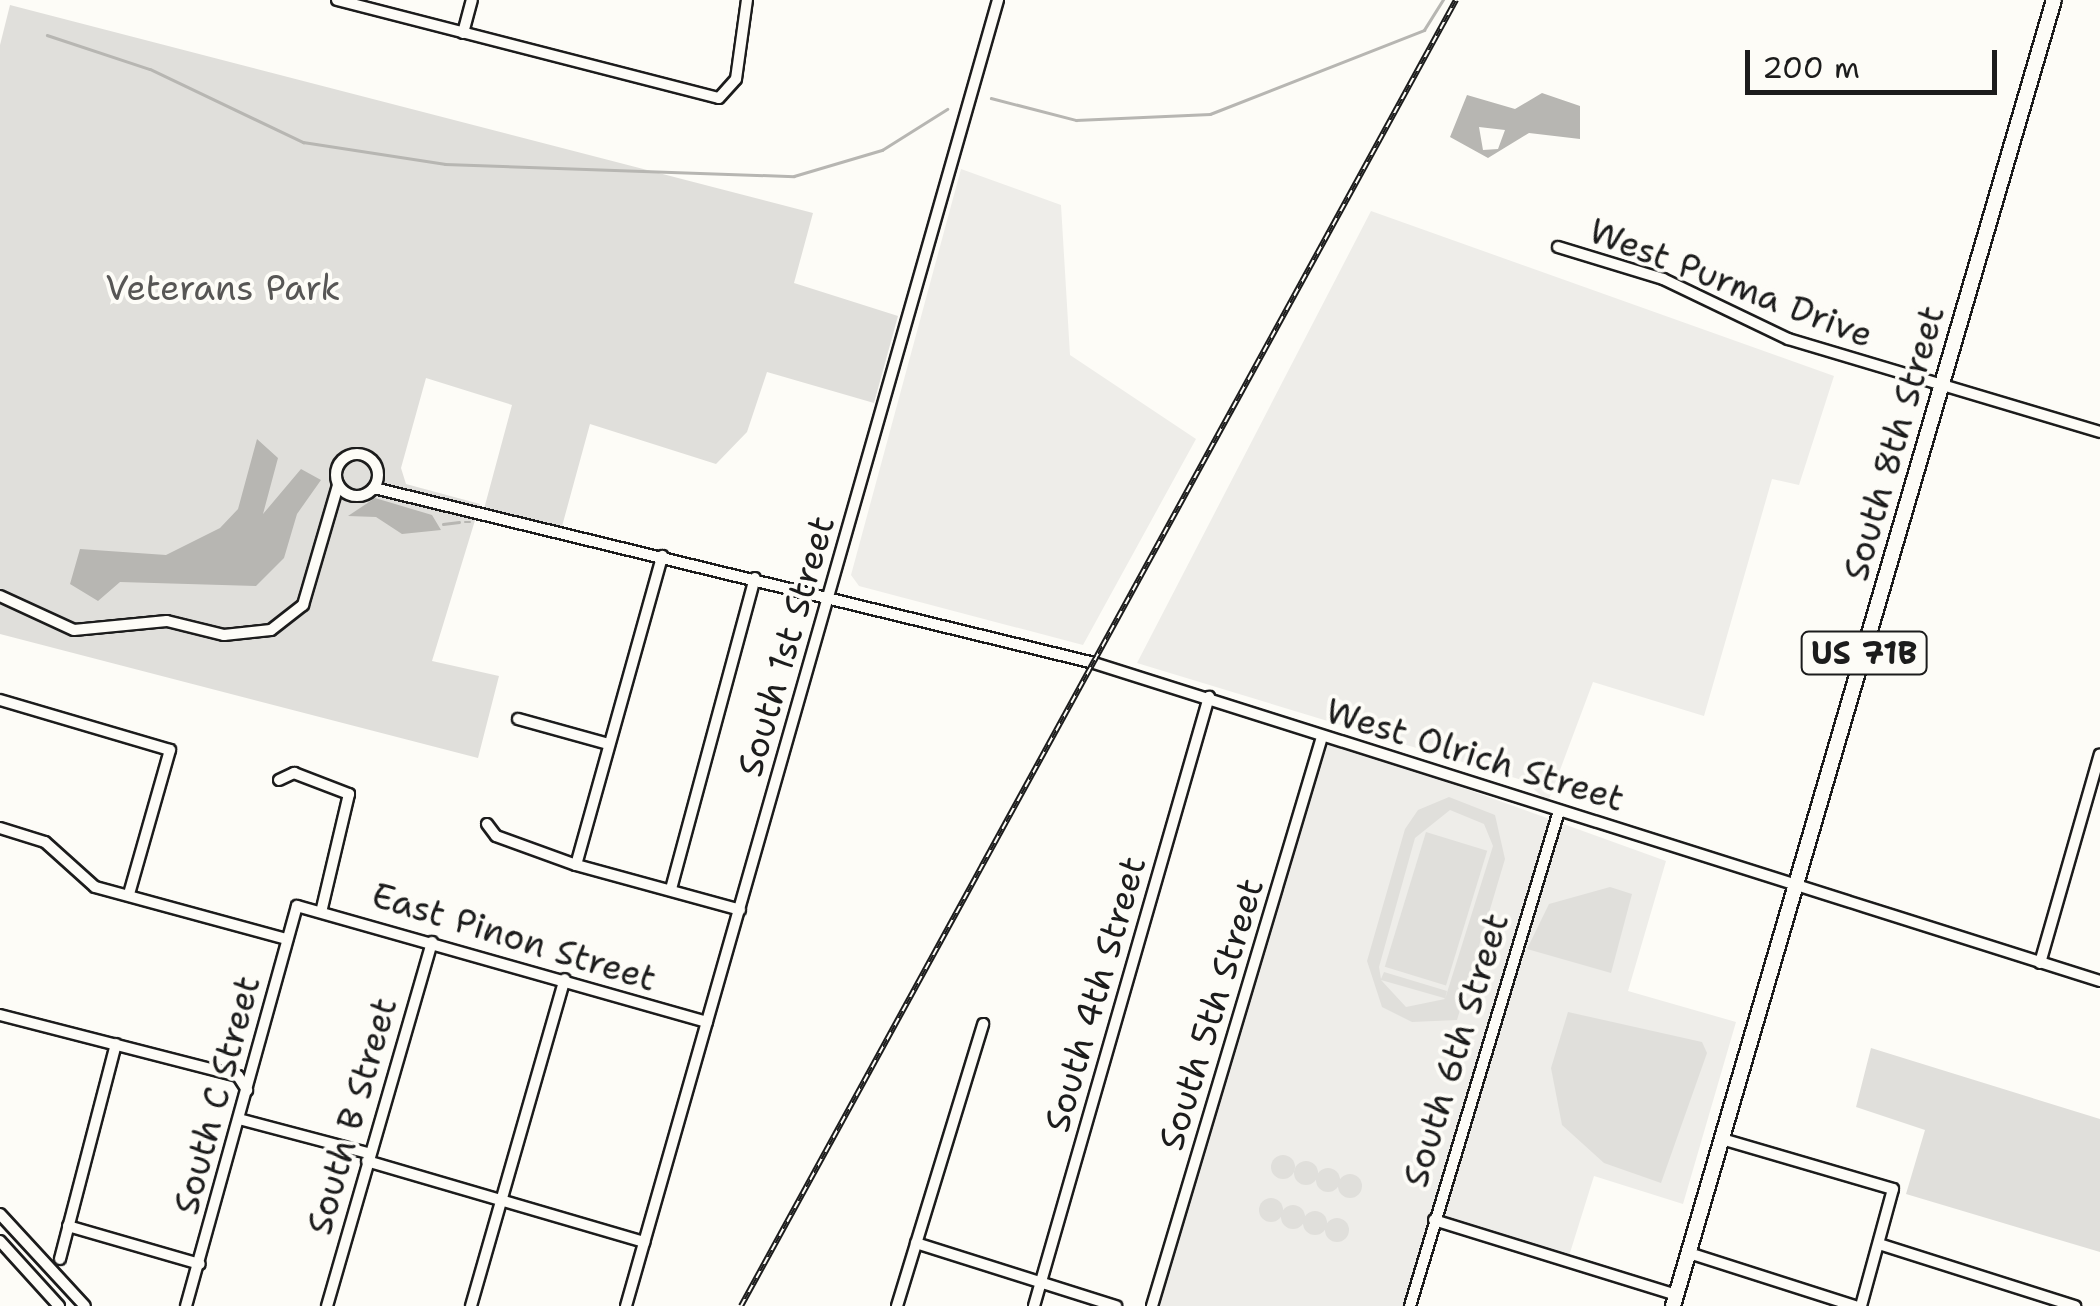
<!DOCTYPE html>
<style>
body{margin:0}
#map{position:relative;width:2100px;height:1306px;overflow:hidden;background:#fdfcf7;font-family:"Shantell Sans",sans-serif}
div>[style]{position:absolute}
.built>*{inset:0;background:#eeede9}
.green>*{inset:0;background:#e0dfdb;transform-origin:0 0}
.round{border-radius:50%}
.water>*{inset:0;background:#b7b6b2}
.stream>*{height:2.5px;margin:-1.25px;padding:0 1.25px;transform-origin:1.25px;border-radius:1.25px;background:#b7b6b2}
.roads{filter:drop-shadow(2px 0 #1c1c1c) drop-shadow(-2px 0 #1c1c1c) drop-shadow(0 2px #1c1c1c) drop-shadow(0 -2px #1c1c1c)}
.minor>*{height:10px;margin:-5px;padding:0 5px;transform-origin:5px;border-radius:5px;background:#fdfcf7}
.minor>.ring{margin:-5px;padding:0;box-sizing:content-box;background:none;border:10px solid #fdfcf7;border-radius:50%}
.major>*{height:14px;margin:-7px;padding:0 7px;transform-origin:7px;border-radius:7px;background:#fdfcf7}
.rail>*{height:6px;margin-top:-3px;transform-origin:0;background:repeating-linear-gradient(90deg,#fdfcf7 0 8px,#1c1c1c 0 16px);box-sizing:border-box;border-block:2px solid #1c1c1c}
span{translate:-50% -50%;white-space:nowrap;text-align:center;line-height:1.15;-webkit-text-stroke:8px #fdfcf7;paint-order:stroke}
.shield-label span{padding:2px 8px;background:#fdfcf7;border:2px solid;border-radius:8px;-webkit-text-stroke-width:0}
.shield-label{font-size:32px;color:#1c1c1c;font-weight:700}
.street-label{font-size:35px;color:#1c1c1c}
.park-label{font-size:35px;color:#575655}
.scale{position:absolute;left:1745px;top:50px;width:252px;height:45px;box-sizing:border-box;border:5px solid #1c1c1c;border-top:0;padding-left:12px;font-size:30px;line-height:35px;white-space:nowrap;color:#1c1c1c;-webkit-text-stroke:8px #fdfcf7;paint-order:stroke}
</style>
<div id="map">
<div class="built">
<i style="clip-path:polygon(961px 169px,1061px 205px,1070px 355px,1196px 439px,1083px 645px,859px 586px,851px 575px)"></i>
<i style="clip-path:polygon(1371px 211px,1834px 376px,1799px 485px,1772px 479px,1704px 716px,1593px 682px,1548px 802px,1525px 781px,1137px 663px)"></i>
<i style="clip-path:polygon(1322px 737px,1666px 861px,1628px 991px,1736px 1022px,1683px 1204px,1594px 1176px,1569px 1256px,1441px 1216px,1410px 1306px,1159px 1306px)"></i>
</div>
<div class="green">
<i style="clip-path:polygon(10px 5px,813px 213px,794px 283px,898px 316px,874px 403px,767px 372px,747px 432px,716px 464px,590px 424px,561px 530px,484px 509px,512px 405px,426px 378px,401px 468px,406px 484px,480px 504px,432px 661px,499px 676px,478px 758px,0 634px,0 45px)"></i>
<i style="clip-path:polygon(evenodd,1449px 797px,1495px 815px,1505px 859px,1457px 1020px,1412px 1022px,1382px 1007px,1367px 961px,1405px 829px,1418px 810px,1449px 797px,1450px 810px,1484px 824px,1493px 846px,1445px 999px,1447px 991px,1384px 972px,1381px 979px,1379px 967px,1415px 838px,1450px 810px,1449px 797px,1381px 980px,1444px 998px,1445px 999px,1406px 1007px,1381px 980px)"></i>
<i style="left:1426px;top:832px;width:64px;height:141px;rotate:17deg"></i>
<i style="clip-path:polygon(1610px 887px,1632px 894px,1611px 973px,1527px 949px,1549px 904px)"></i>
<i style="clip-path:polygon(1568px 1012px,1702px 1042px,1707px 1053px,1661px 1183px,1604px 1163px,1562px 1125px,1551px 1068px)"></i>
<i style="clip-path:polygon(1871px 1048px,2100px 1119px,2100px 1252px,1906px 1194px,1925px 1130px,1856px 1107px)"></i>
<i class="round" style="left:1271px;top:1155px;width:24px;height:24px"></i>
<i class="round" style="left:1294px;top:1161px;width:24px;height:24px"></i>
<i class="round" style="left:1316px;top:1168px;width:24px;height:24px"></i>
<i class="round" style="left:1338px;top:1174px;width:24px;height:24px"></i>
<i class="round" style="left:1259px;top:1198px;width:24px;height:24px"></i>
<i class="round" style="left:1281px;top:1205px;width:24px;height:24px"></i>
<i class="round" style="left:1303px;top:1211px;width:24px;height:24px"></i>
<i class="round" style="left:1325px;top:1218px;width:24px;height:24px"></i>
</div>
<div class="water">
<i style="clip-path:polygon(evenodd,1542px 93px,1580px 106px,1580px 139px,1529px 133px,1488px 158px,1450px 137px,1467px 95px,1515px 109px,1542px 93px,1479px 127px,1505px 130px,1498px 149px,1483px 150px,1479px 127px)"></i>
<i style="clip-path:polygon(257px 439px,278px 458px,263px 514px,301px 469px,321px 480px,297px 514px,284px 558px,256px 586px,120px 582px,98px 601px,70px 584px,80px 549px,166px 555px,220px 528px,238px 509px)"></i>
<i style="clip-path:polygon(375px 498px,432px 515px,441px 530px,402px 534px,376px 517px,348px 516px)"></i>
</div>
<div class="stream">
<i style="left:47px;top:35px;width:108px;rotate:18.3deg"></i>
<i style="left:150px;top:69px;width:170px;rotate:25.5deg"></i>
<i style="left:303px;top:142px;width:144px;rotate:8.8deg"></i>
<i style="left:445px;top:164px;width:349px;rotate:2deg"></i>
<i style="left:794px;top:176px;width:92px;rotate:-16.5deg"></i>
<i style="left:882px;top:150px;width:77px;rotate:-32.2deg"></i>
<i style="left:991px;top:98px;width:88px;rotate:14.5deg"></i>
<i style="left:1076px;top:120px;width:134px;rotate:-2.6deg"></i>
<i style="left:1210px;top:114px;width:230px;rotate:-21.4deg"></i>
<i style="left:1424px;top:30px;width:36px;rotate:-58deg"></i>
<i style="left:465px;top:522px;width:5px"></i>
<i style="left:443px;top:524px;width:16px;rotate:-7deg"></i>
</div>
<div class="roads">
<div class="minor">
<i style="left:337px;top:0;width:394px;rotate:14.4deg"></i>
<i style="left:719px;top:98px;width:25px;rotate:-48deg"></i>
<i style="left:736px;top:79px;width:80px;rotate:-82.1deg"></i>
<i style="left:463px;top:33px;width:34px;rotate:-75deg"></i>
<i style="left:1558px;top:247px;width:110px;rotate:16.9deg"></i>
<i style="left:1663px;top:279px;width:139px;rotate:25.6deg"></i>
<i style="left:1788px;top:339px;width:326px;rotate:16.6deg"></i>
<i class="ring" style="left:336px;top:454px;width:32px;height:32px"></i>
<i style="left:374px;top:488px;width:741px;rotate:13.66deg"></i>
<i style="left:1094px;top:663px;width:1055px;rotate:17.54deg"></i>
<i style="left:0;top:596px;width:81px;rotate:24.7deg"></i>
<i style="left:74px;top:630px;width:93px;rotate:-5.5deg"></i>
<i style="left:167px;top:621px;width:59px;rotate:13.8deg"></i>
<i style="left:224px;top:635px;width:47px;rotate:-6.1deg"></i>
<i style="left:271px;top:630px;width:41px;rotate:-38deg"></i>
<i style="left:303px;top:605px;width:125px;rotate:-73.7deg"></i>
<i style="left:0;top:700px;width:177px;rotate:16.4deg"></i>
<i style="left:170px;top:750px;width:150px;rotate:105.9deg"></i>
<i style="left:518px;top:719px;width:93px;rotate:15.5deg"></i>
<i style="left:279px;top:780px;width:17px;rotate:-25deg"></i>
<i style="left:294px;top:773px;width:59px;rotate:20.9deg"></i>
<i style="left:349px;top:794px;width:117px;rotate:103.3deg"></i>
<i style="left:487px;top:824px;width:15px;rotate:53deg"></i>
<i style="left:496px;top:836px;width:85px;rotate:19.9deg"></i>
<i style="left:576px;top:865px;width:170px;rotate:15.3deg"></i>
<i style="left:0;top:828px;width:47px;rotate:17.3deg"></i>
<i style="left:45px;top:842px;width:67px;rotate:42deg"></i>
<i style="left:95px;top:887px;width:199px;rotate:15.2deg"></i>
<i style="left:576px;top:865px;width:321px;rotate:-74.4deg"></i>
<i style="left:671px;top:889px;width:322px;rotate:-74.9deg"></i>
<i style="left:2040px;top:963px;width:217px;rotate:-74deg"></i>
<i style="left:0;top:1015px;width:246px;rotate:14.4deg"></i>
<i style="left:238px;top:1076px;width:17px;rotate:57deg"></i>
<i style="left:239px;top:1119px;width:133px;rotate:14.8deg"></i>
<i style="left:1722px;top:1139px;width:178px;rotate:16.3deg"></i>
<i style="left:1893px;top:1189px;width:121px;rotate:105.3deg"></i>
<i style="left:367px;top:1161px;width:289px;rotate:16.3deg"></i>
<i style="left:0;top:1214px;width:125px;rotate:47.3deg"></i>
<i style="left:1434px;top:1220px;width:253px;rotate:17.2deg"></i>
<i style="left:68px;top:1226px;width:137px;rotate:16.1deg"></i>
<i style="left:0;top:1241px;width:88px;rotate:47.8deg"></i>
<i style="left:916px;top:1243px;width:210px;rotate:17.5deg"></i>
<i style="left:1879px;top:1244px;width:206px;rotate:17.6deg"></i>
<i style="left:1689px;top:1253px;width:174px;rotate:17.7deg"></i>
<i style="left:60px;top:1259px;width:222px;rotate:-75.4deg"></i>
<i style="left:186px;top:1306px;width:415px;rotate:-74.5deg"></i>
<i style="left:297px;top:906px;width:426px;rotate:15.8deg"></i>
<i style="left:327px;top:1306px;width:379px;rotate:-73.9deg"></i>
<i style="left:471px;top:1306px;width:340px;rotate:-74deg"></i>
<i style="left:626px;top:1306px;width:1358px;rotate:-74.1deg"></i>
<i style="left:897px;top:1306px;width:295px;rotate:-73deg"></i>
<i style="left:1034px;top:1306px;width:634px;rotate:-73.97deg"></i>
<i style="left:1152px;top:1306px;width:594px;rotate:-73.37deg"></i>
<i style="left:1410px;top:1306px;width:517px;rotate:-73.25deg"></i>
</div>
<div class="major">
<i style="left:1673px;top:1306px;width:1360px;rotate:-73.74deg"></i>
</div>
</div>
<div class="rail">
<i style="left:741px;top:1306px;width:1489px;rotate:-61.3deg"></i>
</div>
<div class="shield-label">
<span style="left:1864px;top:653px">US 71B</span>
</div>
<div class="street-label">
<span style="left:1731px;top:283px;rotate:21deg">West Purma Drive</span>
<span style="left:1894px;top:443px;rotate:-74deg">South 8th Street</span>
<span style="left:786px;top:646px;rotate:-74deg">South 1st Street</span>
<span style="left:1475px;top:755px;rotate:17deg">West Olrich Street</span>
<span style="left:514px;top:937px;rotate:17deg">East Pinon Street</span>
<span style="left:1095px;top:994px;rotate:-74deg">South 4th Street</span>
<span style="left:1211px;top:1014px;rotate:-73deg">South 5th Street</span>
<span style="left:1456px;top:1050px;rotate:-73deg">South 6th Street</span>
<span style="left:217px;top:1095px;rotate:-75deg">South C Street</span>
<span style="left:352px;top:1116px;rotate:-74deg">South B Street</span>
</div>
<div class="park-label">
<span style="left:223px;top:288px">Veterans Park</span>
</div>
<div class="scale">200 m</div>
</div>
